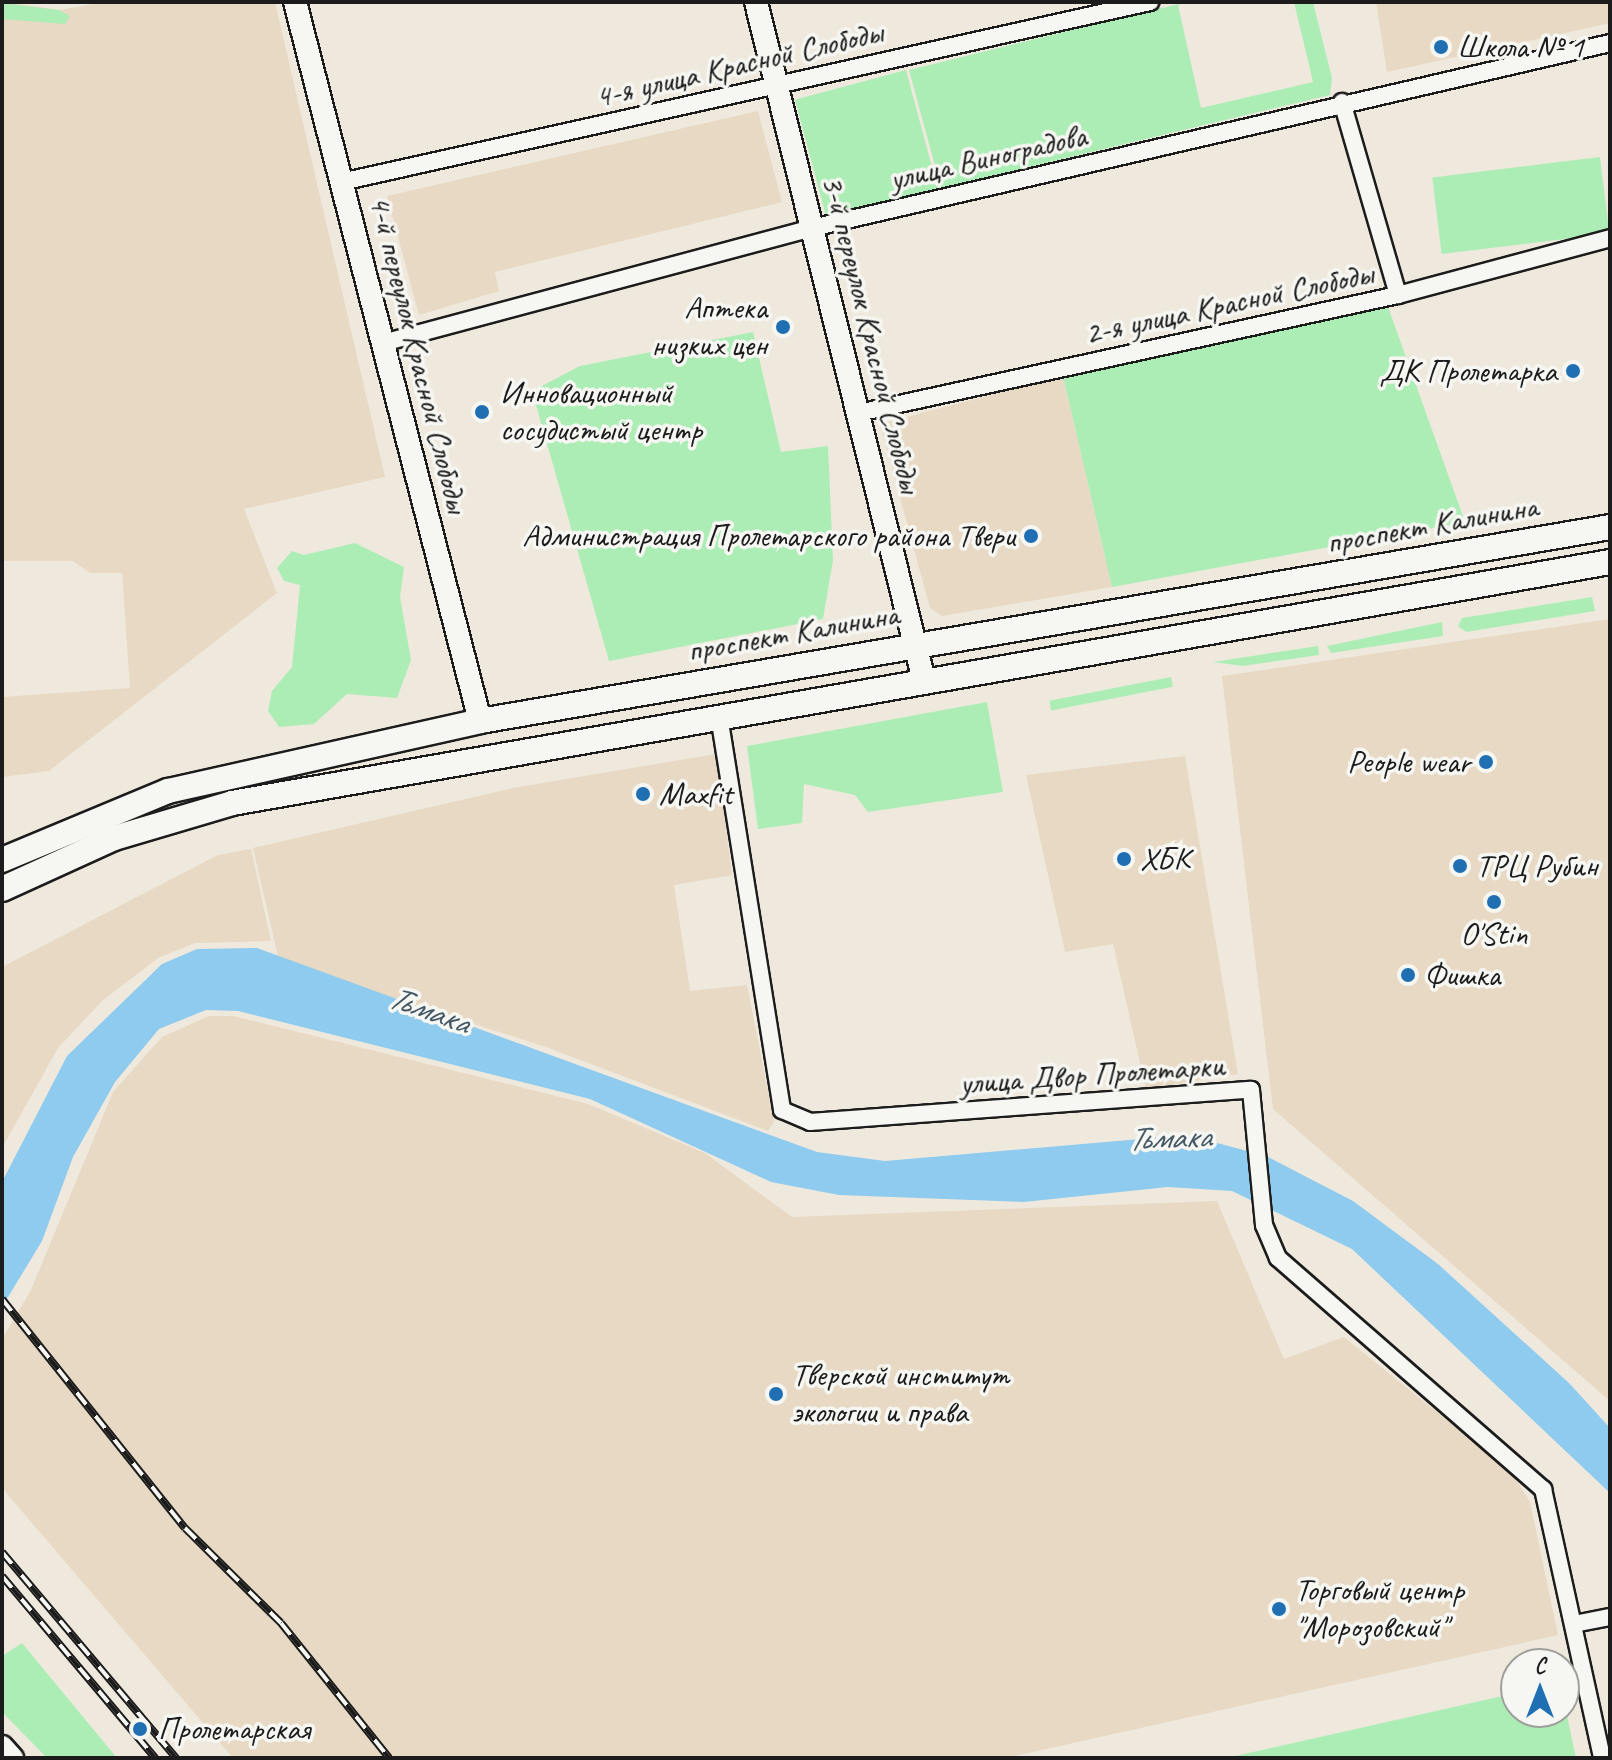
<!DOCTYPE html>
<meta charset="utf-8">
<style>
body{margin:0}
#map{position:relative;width:1612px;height:1760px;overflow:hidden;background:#efe9dd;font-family:Caveat,sans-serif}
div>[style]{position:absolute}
.built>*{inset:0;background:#e7d9c3}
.green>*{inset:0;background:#acedb6;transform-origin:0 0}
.water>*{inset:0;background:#8fcbef}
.roads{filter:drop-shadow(2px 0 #1c1c1c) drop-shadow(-2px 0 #1c1c1c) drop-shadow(0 2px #1c1c1c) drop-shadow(0 -2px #1c1c1c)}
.street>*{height:16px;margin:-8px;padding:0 8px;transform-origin:8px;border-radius:8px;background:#f6f6f2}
.secondary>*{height:22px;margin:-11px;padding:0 11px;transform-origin:11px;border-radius:11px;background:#f6f6f2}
.primary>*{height:24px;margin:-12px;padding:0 12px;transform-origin:12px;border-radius:12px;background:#f6f6f2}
.rail>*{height:8px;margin-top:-4px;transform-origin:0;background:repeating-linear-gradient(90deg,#f6f6f2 0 15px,#1c1c1c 0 30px);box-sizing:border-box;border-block:2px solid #1c1c1c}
.dots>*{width:22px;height:22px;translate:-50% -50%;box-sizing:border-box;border:4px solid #f6f6f2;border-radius:50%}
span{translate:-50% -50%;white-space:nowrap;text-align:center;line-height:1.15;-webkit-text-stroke:7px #f6f6f2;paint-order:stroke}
.poi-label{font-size:32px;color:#1c1c1c}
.left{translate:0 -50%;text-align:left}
.right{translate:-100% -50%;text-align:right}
.street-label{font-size:32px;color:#1c1c1c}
.water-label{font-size:34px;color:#445966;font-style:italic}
.frame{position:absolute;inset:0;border:4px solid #1c1c1c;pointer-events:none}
.north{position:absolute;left:1500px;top:1648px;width:80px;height:80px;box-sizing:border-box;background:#f6f6f2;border:2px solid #9f9f9c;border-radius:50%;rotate:0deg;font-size:22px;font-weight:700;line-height:32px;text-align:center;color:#1c1c1c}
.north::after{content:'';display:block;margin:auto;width:28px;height:36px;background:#1f6fb2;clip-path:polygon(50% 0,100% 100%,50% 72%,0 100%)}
</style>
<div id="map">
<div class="built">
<i style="clip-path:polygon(2px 2px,59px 10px,105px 2px,275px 2px,385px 477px,244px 509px,277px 593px,49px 771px,2px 777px,2px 697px,130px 688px,122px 573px,90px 573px,73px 561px,2px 561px)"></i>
<i style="clip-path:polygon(1376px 2px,1610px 2px,1610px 23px,1387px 72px)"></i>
<i style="clip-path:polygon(758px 111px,782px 202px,495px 272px,499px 291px,419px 315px,387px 196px)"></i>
<i style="clip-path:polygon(1063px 376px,1112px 587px,942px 616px,930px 608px,880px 424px)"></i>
<i style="clip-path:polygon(1610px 619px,1610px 1401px,1273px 1109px,1222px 676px)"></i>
<i style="clip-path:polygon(716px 754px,732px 875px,674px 885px,690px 991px,747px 985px,774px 1122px,768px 1131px,546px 1047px,279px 961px,253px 848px,513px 788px)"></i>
<i style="clip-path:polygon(1185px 756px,1238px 1074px,1146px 1089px,1113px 944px,1065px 952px,1026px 775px)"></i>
<i style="clip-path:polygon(251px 849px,271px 941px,195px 943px,158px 958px,102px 1001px,58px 1048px,2px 1148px,2px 967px,218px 855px)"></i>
<i style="clip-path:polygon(209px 1016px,234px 1016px,588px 1104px,705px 1153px,792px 1217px,1217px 1201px,1284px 1359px,1344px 1337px,1511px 1472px,1530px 1502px,1558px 1635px,1006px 1758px,233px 1758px,2px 1488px,2px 1339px,31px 1290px,113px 1092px,162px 1037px)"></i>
</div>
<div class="green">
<i style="clip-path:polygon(1187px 2px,1178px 5px,1201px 108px,1313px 82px,1294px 2px,1313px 2px,1332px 78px,1330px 95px,941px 188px,909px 70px)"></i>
<i style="clip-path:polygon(2px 3px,59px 10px,70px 16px,65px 24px,2px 19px)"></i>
<i style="left:906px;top:70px;width:123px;height:115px;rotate:75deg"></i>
<i style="left:1600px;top:157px;width:77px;height:169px;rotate:83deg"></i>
<i style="clip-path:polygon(1387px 304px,1465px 522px,1112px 587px,1063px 376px)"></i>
<i style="clip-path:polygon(753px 332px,781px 452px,828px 446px,833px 560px,823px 619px,609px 661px,532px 391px,580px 366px)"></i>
<i style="clip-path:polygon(355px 543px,404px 567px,400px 597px,411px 660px,397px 698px,347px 694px,314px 724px,279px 727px,268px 711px,272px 691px,292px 667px,300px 585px,284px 581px,277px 568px,292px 551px,304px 555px)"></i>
<i style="clip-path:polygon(1592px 597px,1595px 611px,1466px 632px,1458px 626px,1462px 618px)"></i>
<i style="clip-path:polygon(1442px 622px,1443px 636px,1331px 653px,1327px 646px)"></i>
<i style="clip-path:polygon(1318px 646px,1319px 655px,1243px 666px,1213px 662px)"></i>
<i style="left:1171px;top:677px;width:10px;height:124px;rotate:79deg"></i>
<i style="clip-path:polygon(987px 702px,1003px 792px,868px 812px,855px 795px,804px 784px,802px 823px,758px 829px,747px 746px)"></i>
<i style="clip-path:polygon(22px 1643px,117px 1758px,47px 1758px,2px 1712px,2px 1656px)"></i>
<i style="clip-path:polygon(1516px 1693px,1516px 1712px,1564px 1712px,1564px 1701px,1576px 1758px,1226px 1758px)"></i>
</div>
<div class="water">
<i style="clip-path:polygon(257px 948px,817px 1152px,885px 1161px,1187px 1135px,1266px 1156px,1353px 1201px,1438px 1264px,1569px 1383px,1610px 1428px,1610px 1493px,1352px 1249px,1232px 1191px,1168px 1187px,1024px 1202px,839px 1195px,771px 1182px,590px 1099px,238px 1011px,206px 1010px,159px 1029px,115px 1082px,73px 1157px,42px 1241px,2px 1307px,2px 1182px,67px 1056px,162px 964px,197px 949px)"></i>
</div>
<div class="roads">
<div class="street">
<i style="left:1342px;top:102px;width:201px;rotate:73.8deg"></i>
<i style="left:341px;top:182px;width:829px;rotate:-12.54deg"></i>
<i style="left:383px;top:343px;width:444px;rotate:-15deg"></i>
<i style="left:812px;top:228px;width:819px;rotate:-13.05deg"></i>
<i style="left:858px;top:413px;width:553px;rotate:-12.33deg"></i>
<i style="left:1398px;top:295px;width:220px;rotate:-15deg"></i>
<i style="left:719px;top:716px;width:399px;rotate:80.9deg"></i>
<i style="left:782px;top:1110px;width:30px;rotate:23deg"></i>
<i style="left:810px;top:1122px;width:442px;rotate:-4.2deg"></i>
<i style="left:1251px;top:1090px;width:136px;rotate:84.5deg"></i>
<i style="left:1264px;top:1225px;width:36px;rotate:67deg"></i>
<i style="left:1278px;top:1258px;width:352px;rotate:41.1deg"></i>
<i style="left:1543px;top:1489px;width:275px;rotate:77.6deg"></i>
<i style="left:1574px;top:1624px;width:37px;rotate:-11deg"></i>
</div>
<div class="secondary">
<i style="left:295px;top:2px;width:742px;rotate:75.57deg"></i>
<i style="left:756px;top:2px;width:699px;rotate:76.1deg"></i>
<i style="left:2px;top:1747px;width:15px;rotate:48deg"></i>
</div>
<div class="primary">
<i style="left:2px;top:860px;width:180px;rotate:-22.6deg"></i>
<i style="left:168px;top:791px;width:320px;rotate:-12.6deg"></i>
<i style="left:480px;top:721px;width:1147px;rotate:-9.74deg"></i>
<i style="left:2px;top:889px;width:123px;rotate:-24.5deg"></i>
<i style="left:114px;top:838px;width:123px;rotate:-16.5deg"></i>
<i style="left:232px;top:803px;width:1399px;rotate:-9.92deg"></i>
</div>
</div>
<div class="rail">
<i style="left:2px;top:1299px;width:293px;rotate:51.4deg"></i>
<i style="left:185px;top:1528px;width:135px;rotate:44.7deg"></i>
<i style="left:281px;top:1623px;width:173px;rotate:51.3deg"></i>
<i style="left:2px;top:1552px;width:270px;rotate:49.8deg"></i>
<i style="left:2px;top:1576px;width:238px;rotate:49.9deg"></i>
</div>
<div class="dots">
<i style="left:1441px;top:47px;background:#1f6fb2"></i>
<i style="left:783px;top:327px;background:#1f6fb2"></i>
<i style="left:1573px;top:371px;background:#1f6fb2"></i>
<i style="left:482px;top:412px;background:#1f6fb2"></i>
<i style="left:1031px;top:536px;background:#1f6fb2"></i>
<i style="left:1486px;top:762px;background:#1f6fb2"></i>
<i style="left:643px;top:794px;background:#1f6fb2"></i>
<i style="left:1124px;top:859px;background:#1f6fb2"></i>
<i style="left:1460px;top:866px;background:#1f6fb2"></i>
<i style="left:1494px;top:902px;background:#1f6fb2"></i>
<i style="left:1408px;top:975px;background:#1f6fb2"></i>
<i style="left:776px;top:1394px;background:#1f6fb2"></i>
<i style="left:1279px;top:1609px;background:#1f6fb2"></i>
<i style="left:140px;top:1729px;background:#1f6fb2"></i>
</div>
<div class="poi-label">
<span class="left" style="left:1457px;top:47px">Школа № 1</span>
<span class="right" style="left:767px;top:327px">Аптека<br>низких цен</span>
<span class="right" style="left:1557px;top:371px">ДК Пролетарка</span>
<span class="left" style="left:500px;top:412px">Инновационный<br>сосудистый центр</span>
<span class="right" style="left:1015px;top:536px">Администрация Пролетарского района Твери</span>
<span class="right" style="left:1470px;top:762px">People wear</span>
<span class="left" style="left:659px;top:794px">Maxfit</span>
<span class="left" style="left:1140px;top:859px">ХБК</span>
<span class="left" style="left:1476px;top:866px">ТРЦ Рубин</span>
<span style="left:1494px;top:934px">O'Stin</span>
<span class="left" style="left:1424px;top:975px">Фишка</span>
<span class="left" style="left:792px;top:1394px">Тверской институт<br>экологии и права</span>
<span class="left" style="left:1295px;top:1609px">Торговый центр<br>"Морозовский"</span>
<span class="left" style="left:158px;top:1729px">Пролетарская</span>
</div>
<div class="street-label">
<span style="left:739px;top:65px;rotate:-13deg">4-я улица Красной Слободы</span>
<span style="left:988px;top:158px;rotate:-13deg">улица Виноградова</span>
<span style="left:1229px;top:304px;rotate:-12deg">2-я улица Красной Слободы</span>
<span style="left:871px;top:334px;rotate:76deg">3-й переулок Красной Слободы</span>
<span style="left:418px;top:354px;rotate:76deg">4-й переулок Красной Слободы</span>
<span style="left:1432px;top:525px;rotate:-10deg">проспект Калинина</span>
<span style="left:793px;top:633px;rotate:-10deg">проспект Калинина</span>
<span style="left:1092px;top:1075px;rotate:-4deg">улица Двор Пролетарки</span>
</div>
<div class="water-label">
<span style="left:429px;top:1009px;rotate:20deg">Тьмака</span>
<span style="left:1169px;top:1137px;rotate:-2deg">Тьмака</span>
</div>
<div class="frame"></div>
<div class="north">С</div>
</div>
